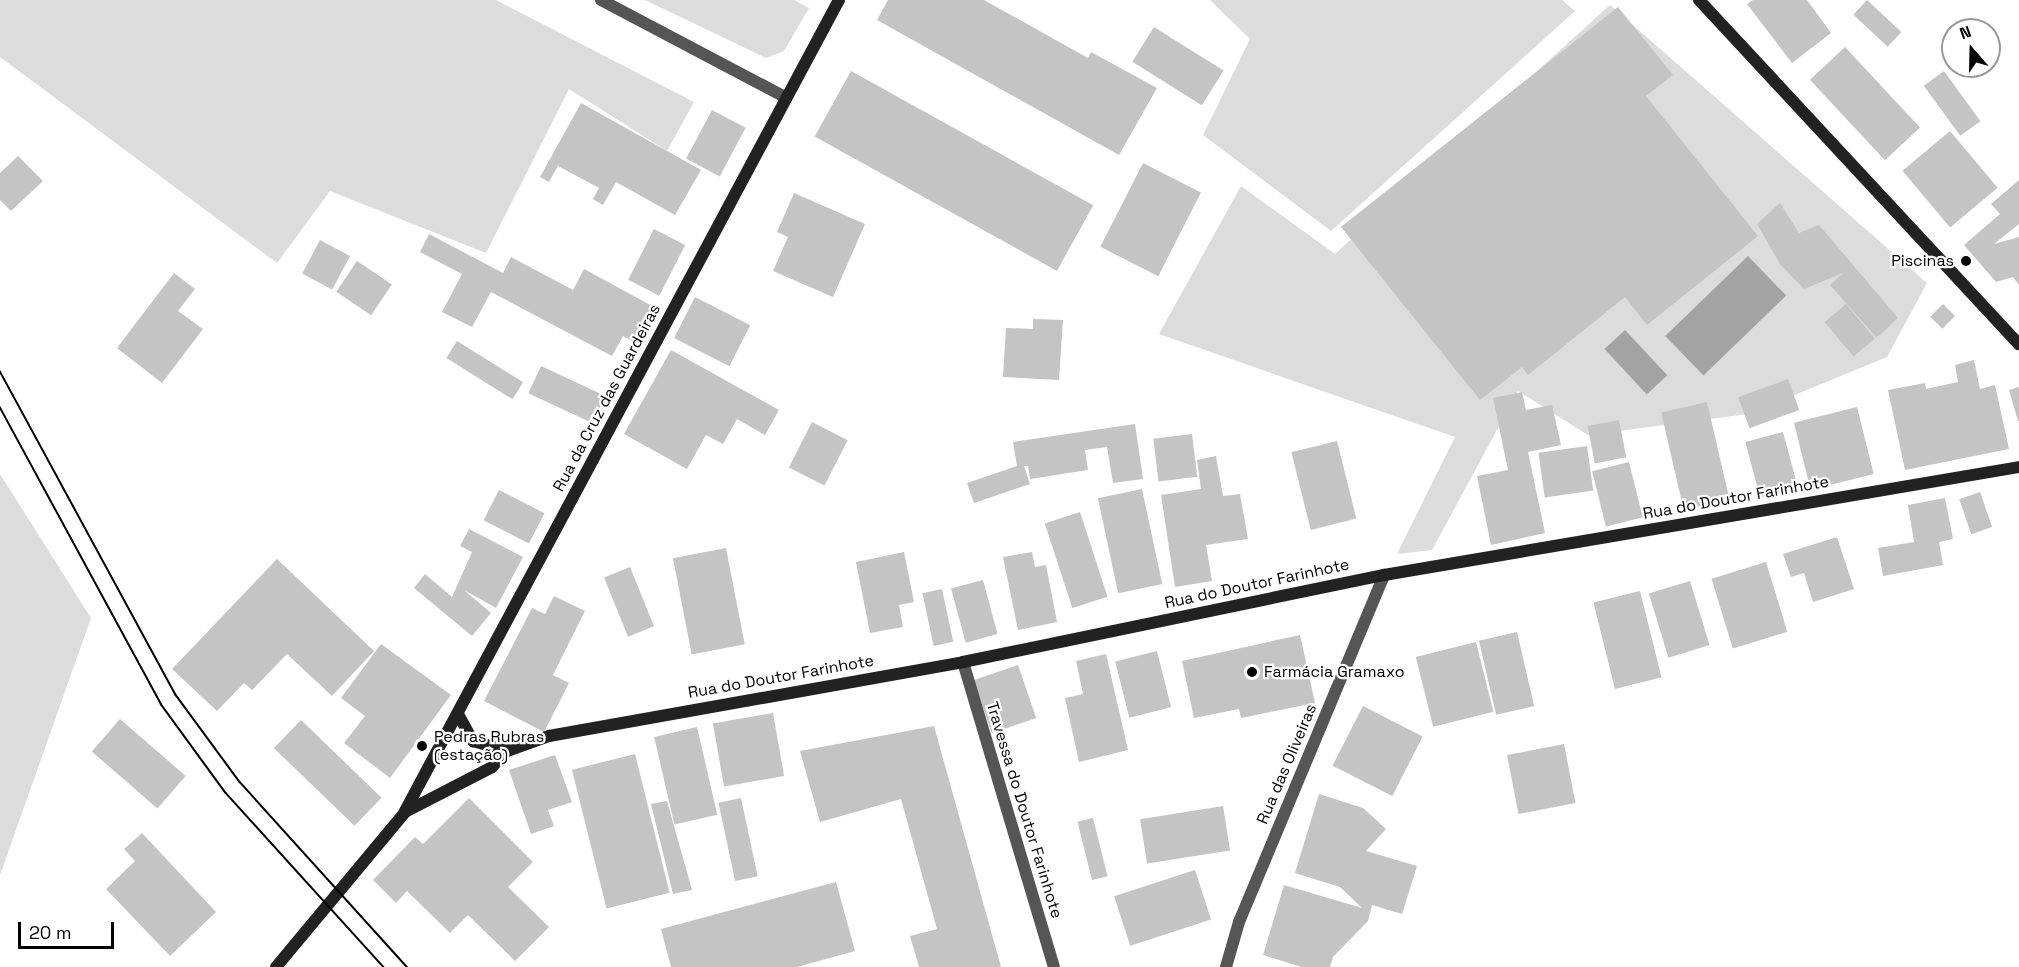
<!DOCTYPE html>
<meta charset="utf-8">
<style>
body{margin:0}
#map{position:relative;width:2019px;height:967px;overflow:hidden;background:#fff;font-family:"Space Grotesk",sans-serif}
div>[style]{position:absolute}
.green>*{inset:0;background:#dcdcdc}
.water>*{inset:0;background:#a3a3a3;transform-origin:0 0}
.building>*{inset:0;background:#c4c4c4;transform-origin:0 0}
.street>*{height:12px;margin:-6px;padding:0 6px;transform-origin:6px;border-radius:6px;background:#555}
.secondary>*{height:12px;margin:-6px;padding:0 6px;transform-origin:6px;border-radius:6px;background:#222}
.tram>*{height:1.5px;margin:-0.75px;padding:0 0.75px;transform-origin:0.75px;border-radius:0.75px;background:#000}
.dots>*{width:16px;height:16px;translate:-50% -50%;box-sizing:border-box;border:3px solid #fff;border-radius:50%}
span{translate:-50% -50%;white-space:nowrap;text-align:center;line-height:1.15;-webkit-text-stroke:4.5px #fff;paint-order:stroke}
.poi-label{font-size:16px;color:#000}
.right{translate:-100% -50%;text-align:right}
.left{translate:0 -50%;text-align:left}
.street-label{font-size:16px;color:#000}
.north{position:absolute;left:1941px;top:18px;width:60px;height:60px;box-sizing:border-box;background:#fff;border:2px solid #999;border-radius:50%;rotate:340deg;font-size:16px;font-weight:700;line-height:24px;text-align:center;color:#000}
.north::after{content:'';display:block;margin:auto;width:21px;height:27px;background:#000;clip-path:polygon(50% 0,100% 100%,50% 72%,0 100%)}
.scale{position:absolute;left:18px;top:922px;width:96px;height:27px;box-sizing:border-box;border:3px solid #000;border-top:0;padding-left:8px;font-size:18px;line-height:21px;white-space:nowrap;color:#000;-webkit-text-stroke:4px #fff;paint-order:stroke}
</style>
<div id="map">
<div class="green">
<i style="clip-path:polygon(0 0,496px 0,694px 102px,667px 151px,569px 89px,486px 253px,330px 191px,277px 263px,0 57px)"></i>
<i style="clip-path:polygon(645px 0,794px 0,809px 8px,784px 51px,766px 58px)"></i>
<i style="clip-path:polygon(1210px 0,1562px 0,1575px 11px,1331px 231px,1203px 135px,1250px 39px)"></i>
<i style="clip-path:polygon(1610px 5px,1927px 283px,1887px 357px,1748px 414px,1588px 435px,1518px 391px,1432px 550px,1397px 554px,1455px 437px,1159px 334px,1241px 186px,1335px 254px)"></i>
<i style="clip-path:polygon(0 474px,91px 618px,0 875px)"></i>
</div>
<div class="water">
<i style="left:1748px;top:256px;width:55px;height:115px;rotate:46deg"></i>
<i style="left:1625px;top:330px;width:62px;height:28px;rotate:47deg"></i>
</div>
<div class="building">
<i style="clip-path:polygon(888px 0,984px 0,1088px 58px,1091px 52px,1157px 88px,1119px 155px,877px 20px)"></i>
<i style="clip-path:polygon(1753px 0,1807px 0,1831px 33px,1792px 63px,1747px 4px)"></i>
<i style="left:1867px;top:0;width:47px;height:20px;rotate:43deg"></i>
<i style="clip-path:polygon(1618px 7px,1673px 75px,1646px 96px,1758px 236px,1647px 325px,1625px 297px,1528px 375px,1522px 367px,1480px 400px,1341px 227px)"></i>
<i style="left:1154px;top:27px;width:82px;height:41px;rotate:32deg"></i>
<i style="left:1845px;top:47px;width:110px;height:48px;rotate:47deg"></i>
<i style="left:851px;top:71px;width:277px;height:75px;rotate:29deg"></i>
<i style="left:1944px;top:71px;width:62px;height:25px;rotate:54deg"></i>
<i style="clip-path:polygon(581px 103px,701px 170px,675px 215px,616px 182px,603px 205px,593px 199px,599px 188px,558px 166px,549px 182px,540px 177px)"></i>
<i style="left:712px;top:110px;width:38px;height:55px;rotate:28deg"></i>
<i style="left:1950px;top:131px;width:74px;height:62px;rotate:50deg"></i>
<i style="clip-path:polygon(18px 156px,43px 181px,11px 211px,0 200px,0 173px)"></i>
<i style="left:1143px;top:163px;width:65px;height:94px;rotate:27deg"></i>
<i style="clip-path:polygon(2019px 180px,2019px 224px,1994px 244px,2019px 237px,2019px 285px,2013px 277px,1996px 282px,1964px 245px,2000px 214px,1991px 204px)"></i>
<i style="clip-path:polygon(794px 193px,865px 224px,833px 297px,773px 271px,788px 237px,777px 232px)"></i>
<i style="clip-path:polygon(1780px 203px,1799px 233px,1819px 225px,1898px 318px,1880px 335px,1876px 337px,1830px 285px,1843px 273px,1804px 289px,1780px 264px,1757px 224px)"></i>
<i style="left:654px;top:229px;width:35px;height:57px;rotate:27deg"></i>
<i style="clip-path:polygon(429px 234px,503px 273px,511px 257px,573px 290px,584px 269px,654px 307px,635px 342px,623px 336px,612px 356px,491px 292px,472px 327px,442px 312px,462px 274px,420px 252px)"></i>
<i style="left:320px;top:240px;width:34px;height:38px;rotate:28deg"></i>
<i style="left:357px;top:261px;width:42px;height:37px;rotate:34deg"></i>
<i style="clip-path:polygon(174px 273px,195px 289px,178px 311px,203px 329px,162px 383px,117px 348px)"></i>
<i style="left:695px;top:297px;width:62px;height:46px;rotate:27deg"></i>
<i style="left:1846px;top:304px;width:45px;height:28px;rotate:50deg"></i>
<i style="left:1943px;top:304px;width:17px;height:18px;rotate:45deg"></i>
<i style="clip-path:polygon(1033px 319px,1063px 320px,1059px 380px,1003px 377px,1006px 328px,1033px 329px)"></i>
<i style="left:457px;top:341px;width:78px;height:20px;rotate:32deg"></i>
<i style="clip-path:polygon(671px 350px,779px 410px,765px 435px,737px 419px,723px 444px,706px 435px,687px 469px,624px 434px)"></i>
<i style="clip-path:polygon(1974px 360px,1980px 389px,1995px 385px,2009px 449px,1905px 470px,1888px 390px,1925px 383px,1926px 389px,1958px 382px,1955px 365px)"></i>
<i style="left:541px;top:366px;width:71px;height:30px;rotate:25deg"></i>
<i style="left:1788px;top:379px;width:33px;height:53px;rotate:70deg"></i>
<i style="clip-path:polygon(2019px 387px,2019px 421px,2018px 421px,2009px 390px)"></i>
<i style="clip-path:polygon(1522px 392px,1526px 410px,1552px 405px,1561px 445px,1528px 452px,1545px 533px,1491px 545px,1477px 476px,1508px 470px,1493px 398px)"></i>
<i style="left:1707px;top:402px;width:100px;height:47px;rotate:77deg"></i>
<i style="left:1857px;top:407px;width:69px;height:65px;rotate:76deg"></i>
<i style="left:1619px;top:420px;width:38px;height:32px;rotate:79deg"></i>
<i style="left:812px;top:422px;width:40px;height:51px;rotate:27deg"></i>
<i style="clip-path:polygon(1135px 424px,1143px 479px,1113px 483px,1107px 447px,1085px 450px,1088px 470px,1030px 479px,1028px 466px,1024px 466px,1030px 484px,974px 503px,967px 483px,1017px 466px,1013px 442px)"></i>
<i style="left:1783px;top:432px;width:57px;height:39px;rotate:75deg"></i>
<i style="left:1192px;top:434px;width:43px;height:39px;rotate:83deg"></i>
<i style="left:1337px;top:441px;width:80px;height:47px;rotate:76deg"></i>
<i style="left:1587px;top:446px;width:45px;height:49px;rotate:82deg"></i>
<i style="clip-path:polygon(1216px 456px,1223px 496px,1240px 494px,1248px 539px,1206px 545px,1212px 581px,1175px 587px,1161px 495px,1201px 489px,1197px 460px)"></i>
<i style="left:1629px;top:462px;width:57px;height:38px;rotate:76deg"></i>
<i style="left:1142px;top:489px;width:97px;height:45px;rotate:78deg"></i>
<i style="left:499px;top:490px;width:51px;height:34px;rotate:27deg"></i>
<i style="left:1980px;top:492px;width:37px;height:22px;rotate:71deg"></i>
<i style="clip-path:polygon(1945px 498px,1953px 539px,1939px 542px,1943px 565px,1883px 576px,1878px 548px,1914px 542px,1908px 505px)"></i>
<i style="left:1080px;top:512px;width:89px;height:37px;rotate:72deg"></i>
<i style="clip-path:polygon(469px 529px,523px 557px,496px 608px,464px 590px,491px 613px,472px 636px,414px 588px,425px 574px,452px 597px,472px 552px,460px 546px)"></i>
<i style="clip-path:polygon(1837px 537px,1854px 589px,1813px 602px,1804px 573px,1791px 577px,1783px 554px)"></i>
<i style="left:726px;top:548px;width:98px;height:54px;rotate:79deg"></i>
<i style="clip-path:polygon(904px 552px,914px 602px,899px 605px,903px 627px,870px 633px,856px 562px)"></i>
<i style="clip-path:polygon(1032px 552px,1035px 567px,1046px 565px,1057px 622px,1018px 630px,1003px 557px)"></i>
<i style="clip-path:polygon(277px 559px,374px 651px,332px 696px,287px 654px,252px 690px,244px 683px,217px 711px,172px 669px)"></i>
<i style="left:1766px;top:562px;width:73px;height:57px;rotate:73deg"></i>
<i style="left:630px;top:567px;width:64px;height:28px;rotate:68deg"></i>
<i style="left:983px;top:580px;width:56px;height:33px;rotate:75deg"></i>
<i style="left:1690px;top:581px;width:67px;height:43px;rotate:73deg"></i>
<i style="left:942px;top:589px;width:54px;height:20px;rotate:78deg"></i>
<i style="left:1640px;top:591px;width:89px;height:48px;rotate:76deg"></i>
<i style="clip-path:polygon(554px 596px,585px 611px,553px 675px,569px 683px,544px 732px,484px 701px,532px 608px,545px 614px)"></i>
<i style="left:1517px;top:632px;width:76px;height:39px;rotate:77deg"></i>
<i style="clip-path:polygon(1300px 635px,1315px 703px,1241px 718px,1239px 709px,1194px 718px,1182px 661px)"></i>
<i style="left:1476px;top:642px;width:72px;height:62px;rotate:76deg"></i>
<i style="clip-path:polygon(381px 644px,451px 695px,390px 778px,344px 743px,365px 716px,341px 698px)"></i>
<i style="left:1157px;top:651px;width:58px;height:43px;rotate:76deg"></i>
<i style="clip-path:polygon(1106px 654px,1128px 750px,1079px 762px,1065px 698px,1083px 694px,1076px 661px)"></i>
<i style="left:1018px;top:665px;width:56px;height:47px;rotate:71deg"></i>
<i style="left:1363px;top:706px;width:67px;height:67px;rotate:27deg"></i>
<i style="left:773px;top:713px;width:64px;height:61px;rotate:80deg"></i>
<i style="left:120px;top:719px;width:87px;height:43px;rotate:41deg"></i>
<i style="left:301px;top:720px;width:112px;height:39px;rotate:44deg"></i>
<i style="clip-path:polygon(934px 726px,1001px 967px,919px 967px,910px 936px,937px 929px,901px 799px,820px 822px,800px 751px)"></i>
<i style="left:697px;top:727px;width:90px;height:44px;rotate:77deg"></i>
<i style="left:1564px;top:744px;width:60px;height:58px;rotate:79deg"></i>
<i style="left:635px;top:754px;width:143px;height:65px;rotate:76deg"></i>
<i style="clip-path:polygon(555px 755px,572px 802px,548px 810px,554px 826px,531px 834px,509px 770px)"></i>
<i style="clip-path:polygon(1319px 794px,1363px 808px,1386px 829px,1366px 851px,1417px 866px,1402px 914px,1372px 905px,1368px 921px,1333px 957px,1330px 967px,1302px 967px,1263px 955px,1284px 885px,1362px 908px,1340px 887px,1295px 873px)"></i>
<i style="clip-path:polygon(469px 798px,533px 862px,508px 887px,549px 927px,515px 961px,468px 915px,450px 933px,407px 891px,396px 903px,373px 880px,415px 837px,423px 844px)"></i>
<i style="left:741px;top:798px;width:80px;height:23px;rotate:78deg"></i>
<i style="clip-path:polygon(667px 801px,692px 890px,673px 894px,651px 804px)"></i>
<i style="left:1223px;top:806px;width:45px;height:84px;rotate:81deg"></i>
<i style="left:1093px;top:818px;width:60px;height:16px;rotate:76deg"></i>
<i style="clip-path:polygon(142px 833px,216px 912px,170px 956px,106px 889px,135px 861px,124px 849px)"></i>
<i style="left:1195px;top:870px;width:52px;height:85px;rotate:72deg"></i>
<i style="clip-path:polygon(836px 882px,855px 951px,797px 967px,671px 967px,661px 929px)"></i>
</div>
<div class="street">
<i style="left:601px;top:0;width:208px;rotate:27.8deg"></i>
<i style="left:963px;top:662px;width:318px;rotate:73.4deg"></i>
<i style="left:1226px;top:967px;width:47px;rotate:-73.9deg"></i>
<i style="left:1239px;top:922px;width:376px;rotate:-67.3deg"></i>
</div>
<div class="secondary">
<i style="left:1699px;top:0;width:470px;rotate:47.1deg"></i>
<i style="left:459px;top:716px;width:29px;rotate:61deg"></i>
<i style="left:473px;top:741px;width:35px;rotate:16deg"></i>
<i style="left:405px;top:811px;width:920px;rotate:-61.85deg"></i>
<i style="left:276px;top:967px;width:202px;rotate:-50.2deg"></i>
<i style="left:405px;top:812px;width:98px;rotate:-27.3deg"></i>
<i style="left:492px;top:767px;width:22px;rotate:-47deg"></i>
<i style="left:507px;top:751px;width:45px;rotate:-19.7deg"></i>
<i style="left:549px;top:736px;width:421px;rotate:-10.1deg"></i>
<i style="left:963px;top:662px;width:430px;rotate:-11.7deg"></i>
<i style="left:1384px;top:575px;width:644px;rotate:-9.65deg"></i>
</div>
<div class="tram">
<i style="left:0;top:371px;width:369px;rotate:61.5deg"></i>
<i style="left:176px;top:695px;width:108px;rotate:53.7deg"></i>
<i style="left:240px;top:782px;width:249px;rotate:47.9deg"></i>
<i style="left:0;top:407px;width:338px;rotate:61.5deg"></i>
<i style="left:161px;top:704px;width:110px;rotate:53.9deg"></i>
<i style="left:226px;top:793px;width:235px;rotate:47.8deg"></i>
</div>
<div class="dots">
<i style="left:1966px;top:261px;background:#000"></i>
<i style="left:1252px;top:672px;background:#000"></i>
<i style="left:422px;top:746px;background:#000"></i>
</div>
<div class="poi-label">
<span class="right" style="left:1954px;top:261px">Piscinas</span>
<span class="left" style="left:1264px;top:672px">Farmácia Gramaxo</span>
<span class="left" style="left:434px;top:746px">Pedras Rubras<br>(estação)</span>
</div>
<div class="street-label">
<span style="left:607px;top:398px;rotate:-62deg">Rua da Cruz das Guardeiras</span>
<span style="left:1736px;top:498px;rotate:-10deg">Rua do Doutor Farinhote</span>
<span style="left:1257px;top:584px;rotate:-12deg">Rua do Doutor Farinhote</span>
<span style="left:781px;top:677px;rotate:-10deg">Rua do Doutor Farinhote</span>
<span style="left:1287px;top:764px;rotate:-67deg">Rua das Oliveiras</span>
<span style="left:1024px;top:810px;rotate:73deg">Travessa do Doutor Farinhote</span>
</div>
<div class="north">N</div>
<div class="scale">20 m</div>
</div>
